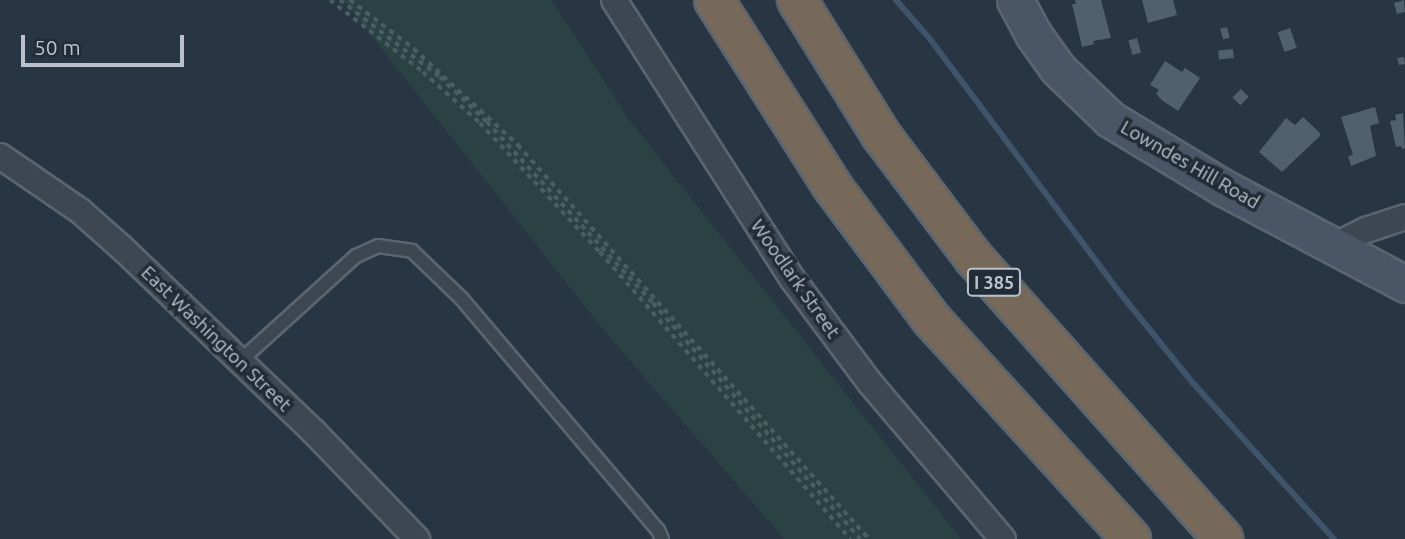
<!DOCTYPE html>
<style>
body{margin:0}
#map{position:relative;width:1405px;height:539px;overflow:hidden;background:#283542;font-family:Ubuntu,sans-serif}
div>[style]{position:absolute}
.green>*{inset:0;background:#2a4243}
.stream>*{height:6px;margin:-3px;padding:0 3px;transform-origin:3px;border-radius:3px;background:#3e546a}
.building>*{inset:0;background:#51606d;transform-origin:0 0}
.path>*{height:3.5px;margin-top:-1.75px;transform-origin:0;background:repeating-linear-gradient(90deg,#485f60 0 5px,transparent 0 10px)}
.roads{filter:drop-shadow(2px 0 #5a656f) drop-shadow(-2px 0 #5a656f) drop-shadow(0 2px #5a656f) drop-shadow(0 -2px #5a656f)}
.lane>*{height:12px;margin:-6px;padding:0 6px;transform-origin:6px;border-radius:6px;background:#3c4752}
.street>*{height:24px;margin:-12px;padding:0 12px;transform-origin:12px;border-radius:12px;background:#3c4752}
.secondary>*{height:35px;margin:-17.5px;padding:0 17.5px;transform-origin:17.5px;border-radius:17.5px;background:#4a5665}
.highway>*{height:38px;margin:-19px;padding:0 19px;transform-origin:19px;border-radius:19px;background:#776959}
span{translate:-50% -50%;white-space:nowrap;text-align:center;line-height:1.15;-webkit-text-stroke:7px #212c37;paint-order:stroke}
.shield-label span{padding:2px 5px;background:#212c37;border:2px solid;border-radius:5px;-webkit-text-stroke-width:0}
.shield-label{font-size:18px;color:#b9c2cc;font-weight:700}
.street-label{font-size:19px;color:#b9c2cc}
.scale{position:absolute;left:21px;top:35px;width:163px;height:32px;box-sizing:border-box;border:4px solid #b9c2cc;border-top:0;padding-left:9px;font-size:21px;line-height:24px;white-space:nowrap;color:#b9c2cc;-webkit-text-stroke:5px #212c37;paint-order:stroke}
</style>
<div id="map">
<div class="green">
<i style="clip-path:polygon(343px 0,552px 0,627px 117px,961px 539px,784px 539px,606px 333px)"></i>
</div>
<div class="stream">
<i style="left:896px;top:0;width:52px;rotate:48.9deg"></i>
<i style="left:930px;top:39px;width:317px;rotate:53.2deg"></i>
<i style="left:1120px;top:293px;width:116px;rotate:51deg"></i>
<i style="left:1193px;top:383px;width:210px;rotate:47.9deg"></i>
</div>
<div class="building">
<i style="clip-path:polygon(1075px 0,1101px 0,1111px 38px,1093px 41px,1094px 44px,1082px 47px,1072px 4px,1076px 4px)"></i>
<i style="clip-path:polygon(1142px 0,1173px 0,1177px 15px,1148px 23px)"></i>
<i style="clip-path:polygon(1404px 0,1405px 12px,1397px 14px,1394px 3px)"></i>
<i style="left:1227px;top:27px;width:11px;height:7px;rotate:75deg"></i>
<i style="left:1290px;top:28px;width:21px;height:13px;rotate:71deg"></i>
<i style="left:1137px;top:38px;width:15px;height:9px;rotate:74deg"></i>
<i style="left:1233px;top:49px;width:9px;height:15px;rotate:84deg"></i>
<i style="clip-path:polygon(1404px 57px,1405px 64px,1399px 65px,1397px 58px)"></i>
<i style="clip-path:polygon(1165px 61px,1182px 72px,1185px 68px,1200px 78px,1178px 111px,1163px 101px,1156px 94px,1159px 90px,1150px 85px)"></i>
<i style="left:1241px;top:89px;width:11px;height:12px;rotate:45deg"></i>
<i style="clip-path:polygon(1375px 107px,1379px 123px,1370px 126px,1376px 156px,1351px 166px,1348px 156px,1353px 155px,1341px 117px)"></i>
<i style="clip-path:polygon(1403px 113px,1405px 148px,1402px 149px,1401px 146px,1396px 147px,1390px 121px,1396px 120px,1395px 115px)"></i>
<i style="clip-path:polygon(1303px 117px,1320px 133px,1320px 136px,1282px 172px,1259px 152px,1286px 118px,1295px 125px)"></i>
</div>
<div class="path">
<i style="left:330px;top:0;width:118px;rotate:37.7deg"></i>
<i style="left:423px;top:72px;width:76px;rotate:41.8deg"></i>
<i style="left:480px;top:123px;width:176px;rotate:47.1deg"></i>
<i style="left:600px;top:252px;width:381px;rotate:48.9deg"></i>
<i style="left:340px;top:0;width:126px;rotate:37.6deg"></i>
<i style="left:440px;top:77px;width:65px;rotate:43.8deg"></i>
<i style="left:487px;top:122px;width:246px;rotate:47.5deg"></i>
<i style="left:653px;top:303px;width:314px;rotate:48.7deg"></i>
<i style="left:350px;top:0;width:81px;rotate:37.4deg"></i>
<i style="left:414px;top:49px;width:142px;rotate:42.7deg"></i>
<i style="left:518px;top:145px;width:528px;rotate:48.3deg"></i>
</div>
<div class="roads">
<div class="lane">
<i style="left:239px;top:362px;width:158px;rotate:-42.2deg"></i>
<i style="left:356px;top:256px;width:24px;rotate:-24deg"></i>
<i style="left:378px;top:246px;width:34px;rotate:8deg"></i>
<i style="left:412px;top:251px;width:68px;rotate:43.8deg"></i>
<i style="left:461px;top:298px;width:304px;rotate:49.7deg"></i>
<i style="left:658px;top:530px;width:10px;rotate:66deg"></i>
</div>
<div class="street">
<i style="left:614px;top:0;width:329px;rotate:57.4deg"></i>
<i style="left:791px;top:277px;width:132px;rotate:53.3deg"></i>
<i style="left:870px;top:383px;width:205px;rotate:49.6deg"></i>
<i style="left:0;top:156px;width:96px;rotate:34.4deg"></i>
<i style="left:79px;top:210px;width:57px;rotate:41.5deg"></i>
<i style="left:122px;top:248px;width:266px;rotate:43.8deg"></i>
<i style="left:314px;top:432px;width:149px;rotate:46.1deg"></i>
<i style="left:1334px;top:246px;width:36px;rotate:-27deg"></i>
<i style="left:1366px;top:230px;width:41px;rotate:-18.4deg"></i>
</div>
<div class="secondary">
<i style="left:1015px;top:0;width:38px;rotate:62deg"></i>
<i style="left:1033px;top:34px;width:43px;rotate:54.5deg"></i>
<i style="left:1058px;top:69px;width:72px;rotate:43.9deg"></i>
<i style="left:1110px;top:119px;width:133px;rotate:31.2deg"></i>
<i style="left:1224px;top:188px;width:205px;rotate:27.9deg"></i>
</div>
<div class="highway">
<i style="left:714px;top:0;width:220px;rotate:57.6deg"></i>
<i style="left:832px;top:186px;width:167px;rotate:53.3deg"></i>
<i style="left:932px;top:320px;width:296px;rotate:47.7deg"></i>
<i style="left:797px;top:0;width:159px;rotate:58.1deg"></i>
<i style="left:881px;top:135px;width:153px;rotate:53deg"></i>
<i style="left:973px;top:257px;width:377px;rotate:48.4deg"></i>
</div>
</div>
<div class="shield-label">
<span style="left:994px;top:282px">I 385</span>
</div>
<div class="street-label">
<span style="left:1190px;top:165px;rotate:30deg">Lowndes Hill Road</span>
<span style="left:795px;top:279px;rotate:55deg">Woodlark Street</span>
<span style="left:216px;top:339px;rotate:44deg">East Washington Street</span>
</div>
<div class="scale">50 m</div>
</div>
